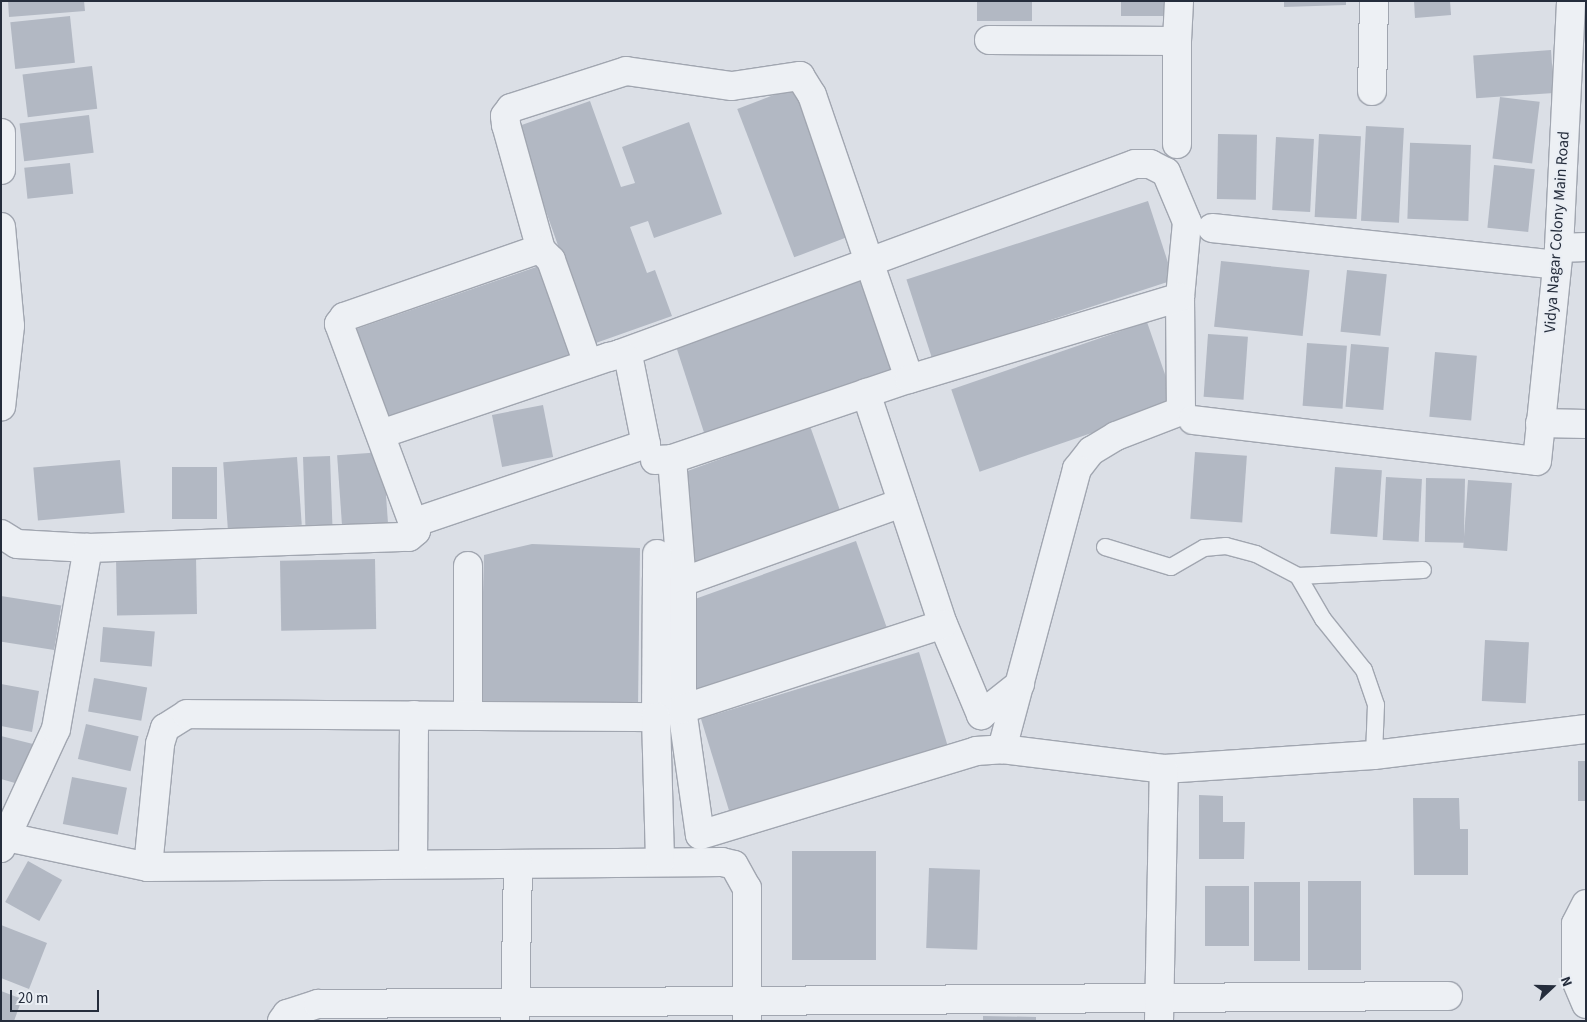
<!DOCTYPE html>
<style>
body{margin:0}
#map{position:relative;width:1587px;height:1022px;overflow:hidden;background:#dbdfe6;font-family:"Source Sans 3",sans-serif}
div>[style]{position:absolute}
.building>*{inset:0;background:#b2b8c3;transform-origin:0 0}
.roads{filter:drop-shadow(1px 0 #a1a6b0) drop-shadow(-1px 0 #a1a6b0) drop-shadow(0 1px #a1a6b0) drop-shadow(0 -1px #a1a6b0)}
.lane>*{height:16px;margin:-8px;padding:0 8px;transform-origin:8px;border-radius:8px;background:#edf0f4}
.street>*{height:28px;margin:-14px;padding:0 14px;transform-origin:14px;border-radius:14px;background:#edf0f4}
span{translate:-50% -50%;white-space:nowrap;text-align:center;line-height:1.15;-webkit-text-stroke:4px #eaeef4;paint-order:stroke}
.street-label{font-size:16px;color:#252d3c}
.frame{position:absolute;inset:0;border:2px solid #252d3c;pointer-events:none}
.north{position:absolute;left:1527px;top:962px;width:50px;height:50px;-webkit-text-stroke:4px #eaeef4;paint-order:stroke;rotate:69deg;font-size:14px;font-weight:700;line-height:20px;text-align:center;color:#252d3c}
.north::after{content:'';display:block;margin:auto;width:18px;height:22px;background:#252d3c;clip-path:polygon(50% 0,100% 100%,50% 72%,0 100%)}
.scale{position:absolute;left:10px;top:990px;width:89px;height:22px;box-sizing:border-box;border:2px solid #252d3c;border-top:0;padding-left:6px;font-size:15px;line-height:18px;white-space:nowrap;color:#252d3c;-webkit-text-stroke:4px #eaeef4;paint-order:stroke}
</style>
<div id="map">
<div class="building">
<i style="clip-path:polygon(8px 1px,84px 1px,85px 11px,9px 17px)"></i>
<i style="left:977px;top:1px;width:55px;height:20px"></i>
<i style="left:1121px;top:1px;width:44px;height:15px"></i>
<i style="clip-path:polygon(1284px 1px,1346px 1px,1346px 5px,1284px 7px)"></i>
<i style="clip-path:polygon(1414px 1px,1450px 1px,1451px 15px,1415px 18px)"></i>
<i style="left:70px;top:16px;width:47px;height:60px;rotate:84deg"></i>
<i style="left:1551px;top:50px;width:43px;height:78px;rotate:86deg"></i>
<i style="left:92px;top:66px;width:43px;height:70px;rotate:83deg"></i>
<i style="left:797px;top:86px;width:159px;height:64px;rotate:69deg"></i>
<i style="left:1500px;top:97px;width:40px;height:62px;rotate:7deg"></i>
<i style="clip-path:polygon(590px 101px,621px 187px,635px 183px,622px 147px,689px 122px,722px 214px,654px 238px,648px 221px,630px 227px,647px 273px,655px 270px,672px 316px,593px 344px,516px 127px)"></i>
<i style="left:89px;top:115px;width:38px;height:70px;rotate:83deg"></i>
<i style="left:1366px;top:126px;width:38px;height:95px;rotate:3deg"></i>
<i style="left:1218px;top:134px;width:39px;height:65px;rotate:1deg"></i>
<i style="left:1319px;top:134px;width:42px;height:83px;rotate:3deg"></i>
<i style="left:1276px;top:137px;width:38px;height:73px;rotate:3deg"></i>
<i style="left:1471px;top:145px;width:76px;height:61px;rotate:92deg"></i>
<i style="left:70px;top:163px;width:31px;height:46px;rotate:84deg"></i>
<i style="left:1494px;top:165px;width:41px;height:63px;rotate:6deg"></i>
<i style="left:1148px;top:201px;width:83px;height:254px;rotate:72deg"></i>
<i style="left:1221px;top:261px;width:89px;height:66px;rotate:6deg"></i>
<i style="left:539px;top:266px;width:94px;height:205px;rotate:71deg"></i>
<i style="left:1347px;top:270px;width:40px;height:62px;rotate:6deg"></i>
<i style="left:867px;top:274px;width:101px;height:204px;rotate:72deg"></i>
<i style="left:1147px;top:322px;width:87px;height:207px;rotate:71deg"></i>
<i style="left:1208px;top:334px;width:40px;height:63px;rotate:4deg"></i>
<i style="left:1307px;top:343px;width:40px;height:63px;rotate:4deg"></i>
<i style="left:1351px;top:344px;width:38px;height:63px;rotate:5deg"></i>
<i style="left:1435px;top:352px;width:42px;height:65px;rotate:5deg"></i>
<i style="left:543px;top:405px;width:53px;height:52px;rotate:79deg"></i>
<i style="clip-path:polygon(810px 426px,842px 516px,692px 572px,682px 473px)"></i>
<i style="left:383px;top:452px;width:73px;height:46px;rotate:86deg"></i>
<i style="left:1195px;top:452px;width:52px;height:67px;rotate:4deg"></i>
<i style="left:330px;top:456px;width:72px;height:27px;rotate:88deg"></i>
<i style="left:297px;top:457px;width:68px;height:74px;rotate:86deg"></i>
<i style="left:120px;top:460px;width:53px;height:87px;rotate:85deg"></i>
<i style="left:172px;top:467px;width:45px;height:52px"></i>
<i style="left:1335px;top:467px;width:47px;height:67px;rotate:4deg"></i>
<i style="left:1386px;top:477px;width:36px;height:63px;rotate:3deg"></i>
<i style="left:1426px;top:478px;width:39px;height:64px;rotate:1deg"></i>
<i style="left:1468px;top:480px;width:44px;height:68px;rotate:4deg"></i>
<i style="clip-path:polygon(856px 541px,888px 631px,689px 699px,695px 599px)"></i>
<i style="clip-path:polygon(532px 544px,640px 548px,638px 708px,480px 705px,484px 555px)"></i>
<i style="left:196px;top:556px;width:58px;height:80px;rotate:89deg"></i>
<i style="left:375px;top:559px;width:70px;height:95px;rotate:89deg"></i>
<i style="left:1px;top:596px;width:61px;height:45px;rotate:9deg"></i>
<i style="left:103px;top:627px;width:52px;height:35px;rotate:5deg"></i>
<i style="left:1485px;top:640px;width:44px;height:61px;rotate:3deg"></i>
<i style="left:919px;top:652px;width:102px;height:228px;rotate:73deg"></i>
<i style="left:94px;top:678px;width:54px;height:34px;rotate:10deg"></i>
<i style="clip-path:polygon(1px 684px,39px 691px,32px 732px,1px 726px)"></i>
<i style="left:86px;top:724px;width:54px;height:36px;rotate:13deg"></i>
<i style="clip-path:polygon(1px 736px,33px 744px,22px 785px,1px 779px)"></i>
<i style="left:1578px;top:761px;width:8px;height:40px"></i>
<i style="left:72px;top:777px;width:56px;height:48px;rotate:11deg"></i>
<i style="clip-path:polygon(1199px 795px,1223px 796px,1223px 822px,1245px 822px,1244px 859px,1199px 859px)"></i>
<i style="clip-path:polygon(1413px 798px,1459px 798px,1460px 829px,1468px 829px,1468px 875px,1414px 875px)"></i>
<i style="left:792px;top:851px;width:84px;height:109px"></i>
<i style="left:28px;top:861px;width:39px;height:47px;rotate:29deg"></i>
<i style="left:929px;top:868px;width:51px;height:80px;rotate:2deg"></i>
<i style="left:1308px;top:881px;width:53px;height:89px"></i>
<i style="left:1254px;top:882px;width:46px;height:79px"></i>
<i style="left:1205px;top:886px;width:44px;height:60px"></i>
<i style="clip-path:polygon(1px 925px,47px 943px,29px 989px,1px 978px)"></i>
<i style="clip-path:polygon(1px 991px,22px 999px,14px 1021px,1px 1021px)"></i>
<i style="clip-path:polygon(983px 1016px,1036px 1017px,1036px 1021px,983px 1021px)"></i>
</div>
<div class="roads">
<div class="lane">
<i style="left:1105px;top:547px;width:69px;rotate:16.9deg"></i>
<i style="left:1171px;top:567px;width:38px;rotate:-30deg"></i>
<i style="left:1204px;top:548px;width:22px;rotate:-5deg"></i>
<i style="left:1226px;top:546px;width:31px;rotate:15deg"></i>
<i style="left:1256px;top:554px;width:47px;rotate:27.6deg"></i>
<i style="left:1298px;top:576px;width:125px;rotate:-2.7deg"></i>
<i style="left:1298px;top:576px;width:50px;rotate:59.8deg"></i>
<i style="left:1323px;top:619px;width:65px;rotate:51.2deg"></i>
<i style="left:1364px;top:670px;width:37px;rotate:71deg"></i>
<i style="left:1376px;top:705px;width:50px;rotate:92.3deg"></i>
</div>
<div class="street">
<i style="left:989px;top:40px;width:188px;rotate:0.3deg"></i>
<i style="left:1177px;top:41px;width:40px;rotate:-87.1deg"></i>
<i style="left:1372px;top:91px;width:90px;rotate:-88.7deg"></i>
<i style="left:1px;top:133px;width:37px;rotate:90deg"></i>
<i style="left:1177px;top:144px;width:103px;rotate:-90deg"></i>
<i style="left:1px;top:227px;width:99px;rotate:84.8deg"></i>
<i style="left:10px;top:326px;width:81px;rotate:96.3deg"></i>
<i style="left:1212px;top:228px;width:347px;rotate:6.1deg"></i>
<i style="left:1559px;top:248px;width:27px;rotate:-2deg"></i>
<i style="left:541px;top:250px;width:130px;rotate:-105.6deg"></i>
<i style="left:506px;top:125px;width:9px;rotate:-96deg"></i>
<i style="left:505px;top:116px;width:10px;rotate:-53deg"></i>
<i style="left:511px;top:108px;width:121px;rotate:-17.8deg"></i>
<i style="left:626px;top:71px;width:107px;rotate:8.1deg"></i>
<i style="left:732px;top:86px;width:69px;rotate:-8.4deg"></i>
<i style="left:800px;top:76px;width:22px;rotate:58deg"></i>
<i style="left:812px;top:95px;width:300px;rotate:71.1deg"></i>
<i style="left:620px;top:354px;width:549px;rotate:-20.25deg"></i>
<i style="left:1135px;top:164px;width:15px"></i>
<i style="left:1150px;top:164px;width:18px;rotate:27deg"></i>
<i style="left:1166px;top:172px;width:54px;rotate:67.2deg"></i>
<i style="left:1187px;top:222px;width:75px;rotate:95.3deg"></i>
<i style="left:1180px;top:297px;width:114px;rotate:89.5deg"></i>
<i style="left:1181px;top:411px;width:70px;rotate:159deg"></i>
<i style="left:1116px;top:436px;width:29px;rotate:149deg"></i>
<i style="left:1091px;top:451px;width:23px;rotate:128deg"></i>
<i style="left:1077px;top:469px;width:290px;rotate:105deg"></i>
<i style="left:866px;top:393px;width:243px;rotate:71.6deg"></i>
<i style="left:943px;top:624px;width:99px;rotate:67.3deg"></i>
<i style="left:981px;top:715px;width:50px;rotate:-38.5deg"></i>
<i style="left:1193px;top:420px;width:346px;rotate:6.8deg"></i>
<i style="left:1537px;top:461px;width:214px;rotate:-84.1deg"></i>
<i style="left:1559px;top:248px;width:247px;rotate:-87.2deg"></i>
<i style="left:1540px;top:423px;width:46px;rotate:1.2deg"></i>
<i style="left:381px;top:434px;width:241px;rotate:-18.7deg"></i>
<i style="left:609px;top:357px;width:11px;rotate:-15deg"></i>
<i style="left:620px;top:354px;width:11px;rotate:34deg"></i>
<i style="left:629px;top:360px;width:86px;rotate:78.6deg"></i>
<i style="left:646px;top:444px;width:246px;rotate:161.3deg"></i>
<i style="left:672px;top:459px;width:123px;rotate:85.4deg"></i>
<i style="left:682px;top:582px;width:127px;rotate:90deg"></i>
<i style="left:682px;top:709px;width:127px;rotate:81.9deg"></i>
<i style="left:700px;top:835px;width:288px;rotate:-16.9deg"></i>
<i style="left:976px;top:751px;width:26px;rotate:-4deg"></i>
<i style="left:1002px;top:749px;width:163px;rotate:7deg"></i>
<i style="left:1164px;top:769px;width:210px;rotate:-3.8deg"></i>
<i style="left:1374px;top:755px;width:214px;rotate:-7deg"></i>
<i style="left:655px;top:460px;width:17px;rotate:-3deg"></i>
<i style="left:672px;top:459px;width:250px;rotate:-18.7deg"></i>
<i style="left:909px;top:379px;width:283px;rotate:-16.8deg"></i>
<i style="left:1px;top:534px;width:19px;rotate:32deg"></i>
<i style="left:17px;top:544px;width:71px;rotate:3.2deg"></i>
<i style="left:88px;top:548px;width:321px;rotate:-2deg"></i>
<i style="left:409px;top:537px;width:9px;rotate:-41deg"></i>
<i style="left:416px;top:531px;width:221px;rotate:-110.4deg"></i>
<i style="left:339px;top:324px;width:9px;rotate:-54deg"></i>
<i style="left:344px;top:317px;width:200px;rotate:-19.2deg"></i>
<i style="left:533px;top:251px;width:8px;rotate:-7deg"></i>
<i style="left:541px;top:250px;width:14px;rotate:45deg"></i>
<i style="left:551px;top:260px;width:110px;rotate:70.4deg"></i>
<i style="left:682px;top:582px;width:234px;rotate:-19.8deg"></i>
<i style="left:682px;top:709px;width:274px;rotate:-18deg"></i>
<i style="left:468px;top:716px;width:150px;rotate:-90deg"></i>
<i style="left:656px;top:717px;width:163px;rotate:-89.6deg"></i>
<i style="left:7px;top:837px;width:144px;rotate:12deg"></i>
<i style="left:148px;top:867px;width:574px;rotate:-0.5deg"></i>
<i style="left:722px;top:862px;width:12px;rotate:14deg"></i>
<i style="left:734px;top:865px;width:26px;rotate:61deg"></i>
<i style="left:747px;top:888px;width:133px;rotate:90deg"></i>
<i style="left:1px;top:848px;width:131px;rotate:-65.2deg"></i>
<i style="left:56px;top:729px;width:184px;rotate:-80deg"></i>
<i style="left:413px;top:864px;width:149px;rotate:-89.6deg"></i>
<i style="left:148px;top:867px;width:124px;rotate:-84.4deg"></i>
<i style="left:160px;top:744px;width:17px;rotate:-73deg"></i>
<i style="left:165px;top:728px;width:26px;rotate:-32deg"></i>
<i style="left:187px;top:714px;width:469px;rotate:0.4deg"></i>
<i style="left:656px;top:717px;width:145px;rotate:88.4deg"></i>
<i style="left:1586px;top:904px;width:22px;rotate:117deg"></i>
<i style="left:1576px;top:924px;width:56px;rotate:90deg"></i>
<i style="left:1576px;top:980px;width:26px;rotate:67deg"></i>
<i style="left:282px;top:1021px;width:9px;rotate:-54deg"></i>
<i style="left:287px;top:1014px;width:33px;rotate:-18deg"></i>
<i style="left:318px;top:1004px;width:1130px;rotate:-0.41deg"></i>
<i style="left:515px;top:1021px;width:157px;rotate:-88.9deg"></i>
<i style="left:1159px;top:1021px;width:252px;rotate:-88.9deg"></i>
</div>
</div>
<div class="street-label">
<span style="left:1557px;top:232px;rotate:-86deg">Vidya Nagar Colony Main Road</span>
</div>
<div class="frame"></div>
<div class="north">N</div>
<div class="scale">20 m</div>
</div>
